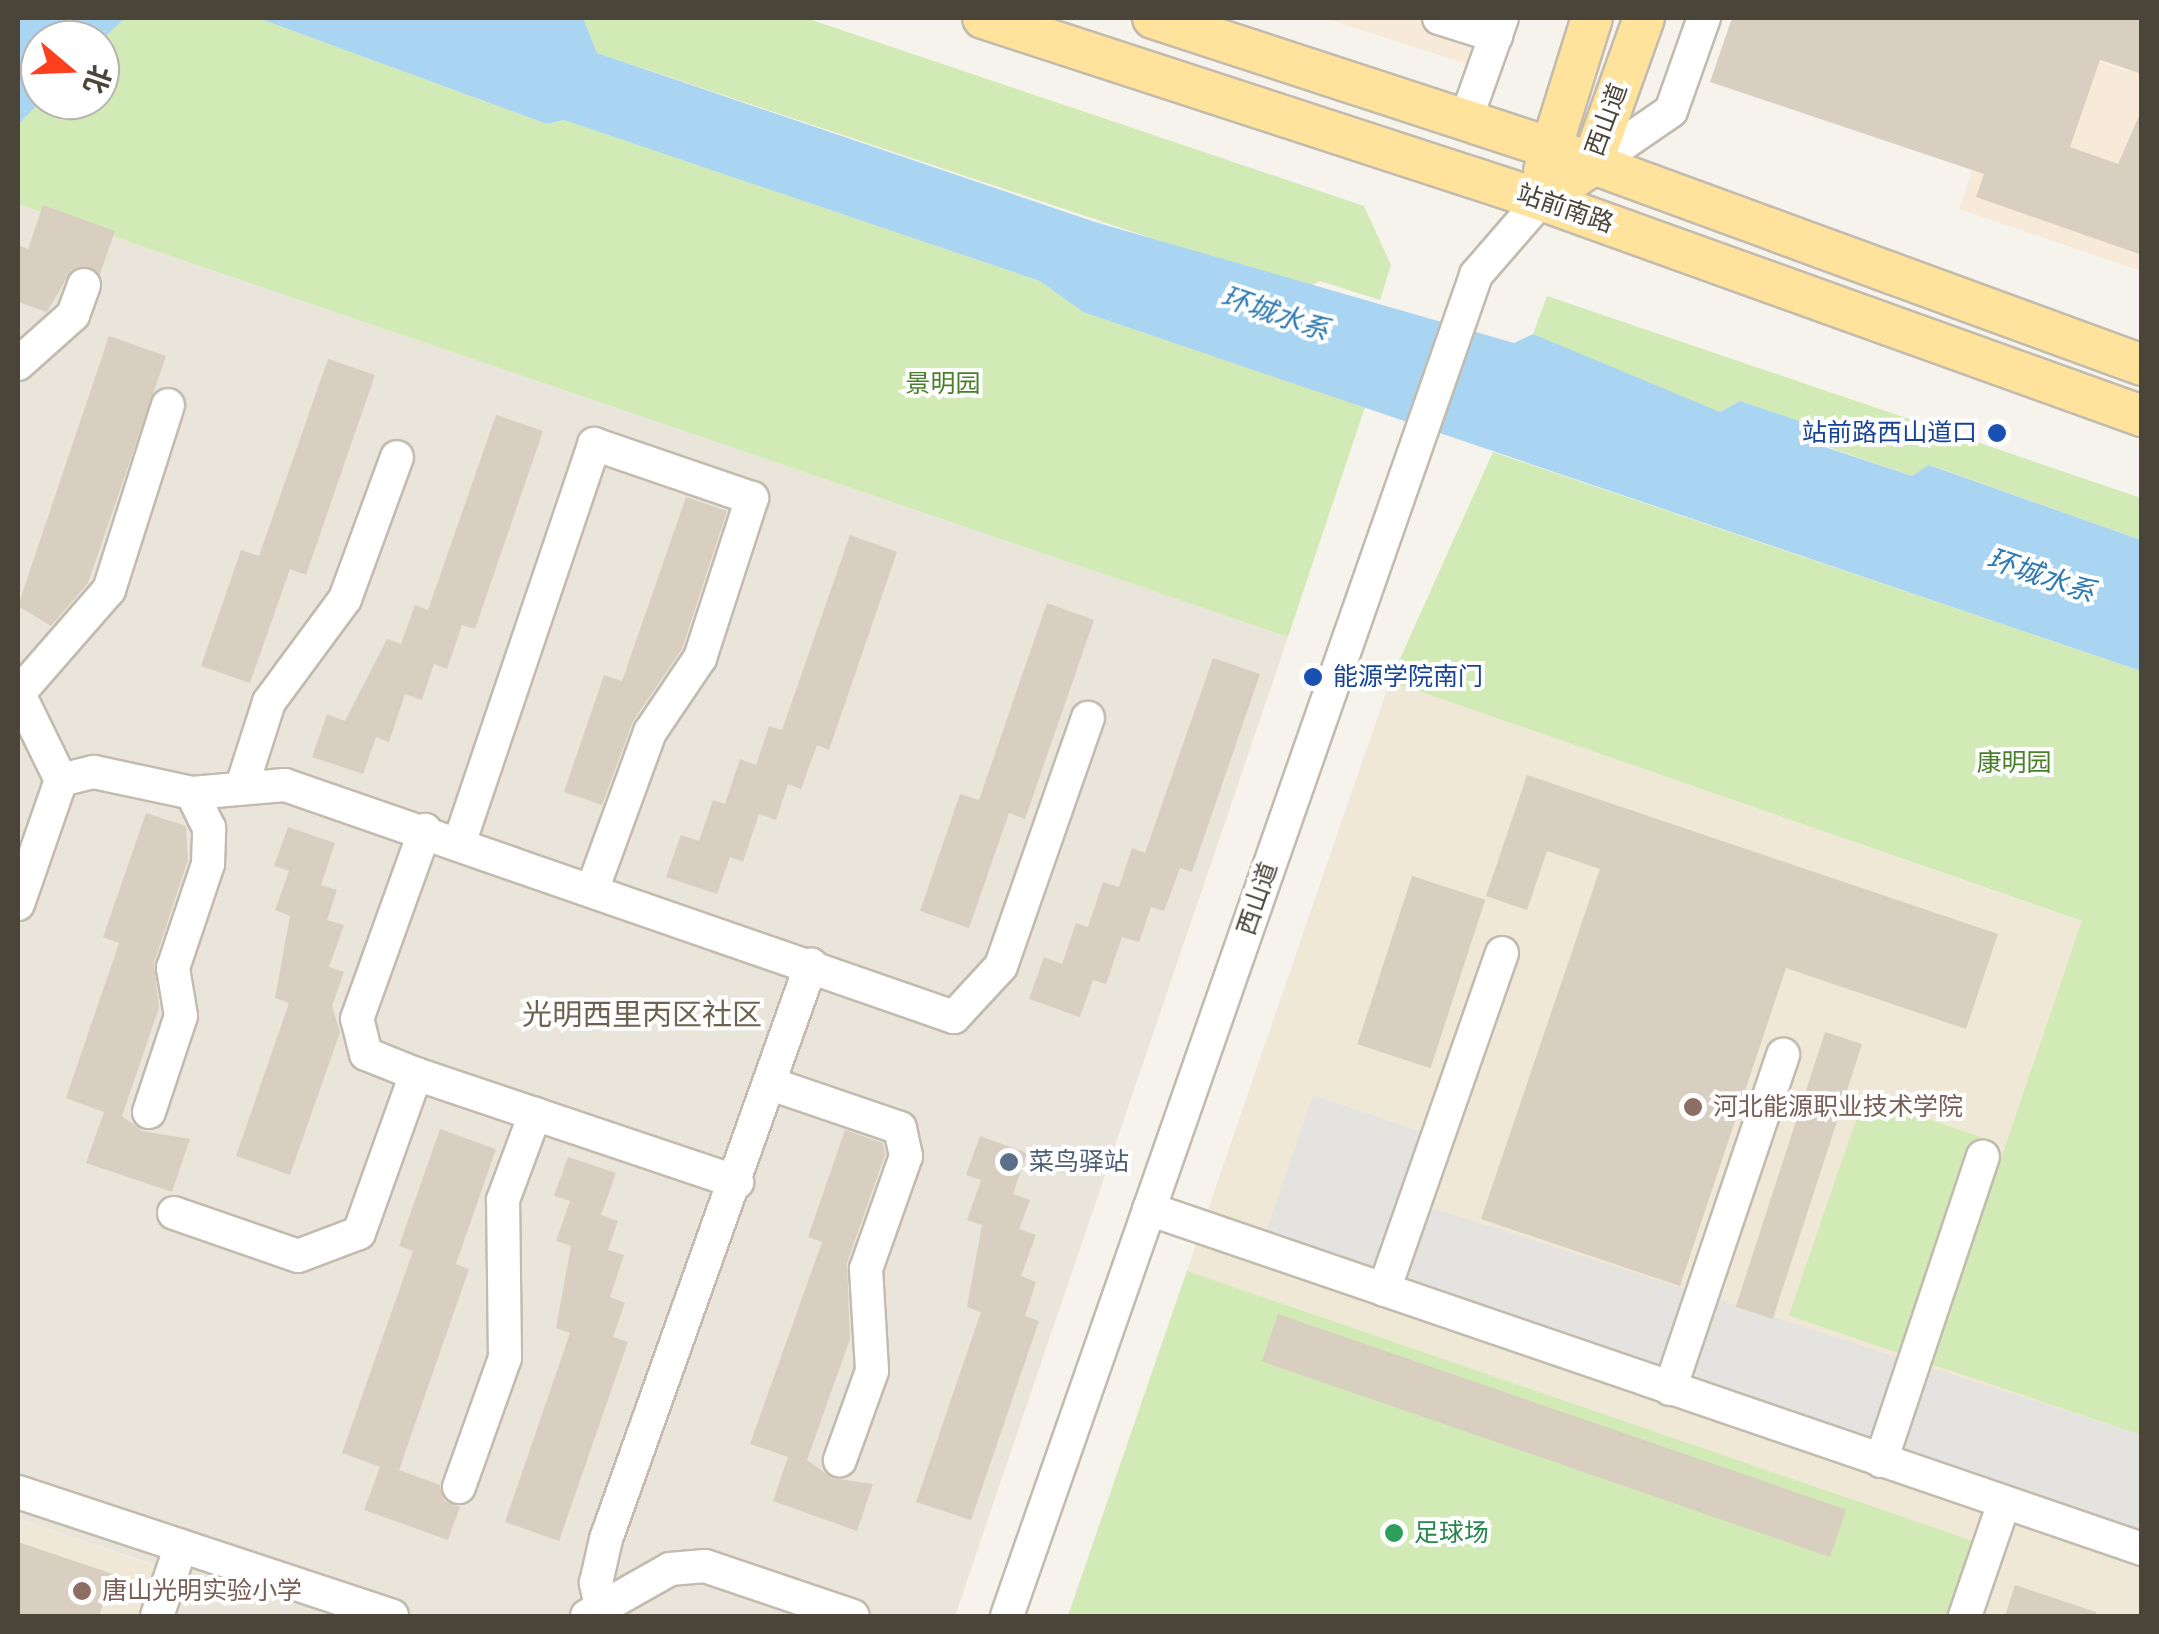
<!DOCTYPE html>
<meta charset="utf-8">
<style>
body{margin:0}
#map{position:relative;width:2159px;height:1634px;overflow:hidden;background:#f6f3ec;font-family:"Fira Sans","Noto Sans SC",sans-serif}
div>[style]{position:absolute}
.residential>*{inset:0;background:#eae5da}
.commercial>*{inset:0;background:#f7ead8}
.education>*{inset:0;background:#efe8d6}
.green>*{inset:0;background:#d2eab5;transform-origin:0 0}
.parking>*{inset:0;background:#e5e3e0}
.water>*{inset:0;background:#a9d4f2}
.building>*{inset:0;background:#d8cfc1;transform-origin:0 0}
.roads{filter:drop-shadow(2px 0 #c2bbae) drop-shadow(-2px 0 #c2bbae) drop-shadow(0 2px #c2bbae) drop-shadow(0 -2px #c2bbae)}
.minor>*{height:32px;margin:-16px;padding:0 16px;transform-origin:16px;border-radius:16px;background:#fff}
.major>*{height:40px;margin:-20px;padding:0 20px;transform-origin:20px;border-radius:20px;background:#ffe39c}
.dots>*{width:28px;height:28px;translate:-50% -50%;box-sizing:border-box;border:5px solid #fff;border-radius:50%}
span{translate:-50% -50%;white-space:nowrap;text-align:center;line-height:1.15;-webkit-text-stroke:8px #fff;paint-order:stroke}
.street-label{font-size:25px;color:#4b4439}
.park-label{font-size:25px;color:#4a7f2a}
.transit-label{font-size:25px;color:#164399}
.right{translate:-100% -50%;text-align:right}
.left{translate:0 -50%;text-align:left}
.education-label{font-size:25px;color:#785e54}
.service-label{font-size:25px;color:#4e5e75}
.leisure-label{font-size:25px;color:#27864d}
.water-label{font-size:28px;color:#2e7ab2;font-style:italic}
.quarter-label{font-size:30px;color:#6e6250}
.frame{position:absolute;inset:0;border:20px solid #4b4439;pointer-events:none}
.north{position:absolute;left:20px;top:20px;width:100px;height:100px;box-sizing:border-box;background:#fff;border:2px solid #b7b4b0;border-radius:50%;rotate:109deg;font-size:28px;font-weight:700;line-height:40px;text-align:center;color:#4b4439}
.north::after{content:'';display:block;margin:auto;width:35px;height:45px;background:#fc3f1d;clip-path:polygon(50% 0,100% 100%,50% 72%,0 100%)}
</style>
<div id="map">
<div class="residential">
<i style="clip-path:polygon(18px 204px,1288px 637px,955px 1616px,137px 1616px,154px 1565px,18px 1519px)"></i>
</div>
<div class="commercial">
<i style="clip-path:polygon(1324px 18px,1515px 18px,1495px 73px)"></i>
<i style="clip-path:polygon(2141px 31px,2141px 271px,1959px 209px,2018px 34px,2127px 71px)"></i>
</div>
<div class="education">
<i style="clip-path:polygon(1390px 681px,2141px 942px,2141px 1616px,1068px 1616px)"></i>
<i style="clip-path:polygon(18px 1519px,155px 1566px,137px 1616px,18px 1616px)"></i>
</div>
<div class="green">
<i style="clip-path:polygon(125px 18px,258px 18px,547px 124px,564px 120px,1040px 281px,1083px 312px,1365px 407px,1288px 637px,18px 204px,18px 125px,42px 100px,100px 100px,100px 42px)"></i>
<i style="clip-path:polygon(583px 18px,806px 18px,1364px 206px,1391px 265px,1380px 300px,1320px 281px,1304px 289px,597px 53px)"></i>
<i style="clip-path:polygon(1547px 296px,2141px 498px,2141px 540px,1930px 465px,1912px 476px,1816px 443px,1807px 424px,1740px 401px,1720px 412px,1634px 382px,1533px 334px)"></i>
<i style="clip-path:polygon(1493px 452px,2141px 671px,2141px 1435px,1931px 1364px,2082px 921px,1390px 681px)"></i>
<i style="left:1864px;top:1097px;width:124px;height:231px;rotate:19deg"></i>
<i style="clip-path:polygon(1187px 1271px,1973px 1541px,1947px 1616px,1068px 1616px)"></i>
</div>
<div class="parking">
<i style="clip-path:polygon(1313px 1095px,1445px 1140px,1423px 1205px,2141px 1435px,2141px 1537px,1264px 1238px)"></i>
</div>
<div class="water">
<i style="clip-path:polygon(18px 18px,125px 18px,100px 42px,40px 40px,42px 100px,18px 125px)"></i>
<i style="clip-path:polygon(258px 18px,583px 18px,597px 53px,1095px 222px,1514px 343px,1533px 334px,1720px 412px,1740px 401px,1808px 424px,1816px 444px,1912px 476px,1929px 465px,2141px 540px,2141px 671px,1083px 312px,1040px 281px,564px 120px,547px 124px)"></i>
</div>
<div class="building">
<i style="clip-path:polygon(1732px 18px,2142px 18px,2142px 74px,2100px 60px,2070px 147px,2118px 164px,2142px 109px,2142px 255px,1976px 197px,1984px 174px,1710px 82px)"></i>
<i style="clip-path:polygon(43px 205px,115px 231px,100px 274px,72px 269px,47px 312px,18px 302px,18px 245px,28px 249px)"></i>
<i style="clip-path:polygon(109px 336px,166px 356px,88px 583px,51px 626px,18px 606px)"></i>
<i style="clip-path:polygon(328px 359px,375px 375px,306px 575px,290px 569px,250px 683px,201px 666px,241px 550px,259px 556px)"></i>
<i style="clip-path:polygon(496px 415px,543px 431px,475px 629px,462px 625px,447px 669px,434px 664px,422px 700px,405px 694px,389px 742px,376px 737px,363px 774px,312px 757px,327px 714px,345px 721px,387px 639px,401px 644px,415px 605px,428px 610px)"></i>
<i style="clip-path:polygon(686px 497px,727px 511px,682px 649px,633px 721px,602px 805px,564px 792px,604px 675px,622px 681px)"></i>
<i style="clip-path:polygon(850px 535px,897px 552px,829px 750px,817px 745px,801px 789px,788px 784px,776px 820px,759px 814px,743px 862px,730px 857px,717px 894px,666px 877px,681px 835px,699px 841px,713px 800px,725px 804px,740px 759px,756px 765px,769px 726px,782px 730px)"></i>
<i style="clip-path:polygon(1047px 603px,1094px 620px,1025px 819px,1009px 813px,969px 928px,920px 911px,960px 794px,979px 800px)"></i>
<i style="clip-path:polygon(1213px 658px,1260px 674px,1192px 872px,1180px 868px,1164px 911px,1151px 907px,1139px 942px,1122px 937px,1106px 984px,1093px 980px,1080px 1017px,1029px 999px,1044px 957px,1062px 964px,1076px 923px,1088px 927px,1103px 882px,1119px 887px,1132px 848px,1145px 853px)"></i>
<i style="clip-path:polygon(1527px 775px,1998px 934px,1966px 1029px,1786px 968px,1680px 1286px,1481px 1219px,1600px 869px,1547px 851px,1527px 910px,1486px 896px)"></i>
<i style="clip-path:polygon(146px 813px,186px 826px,188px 860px,154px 963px,159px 1008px,122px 1116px,142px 1131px,190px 1139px,172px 1192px,86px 1163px,104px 1112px,66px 1098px,119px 943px,103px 937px)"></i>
<i style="clip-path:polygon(288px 827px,335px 843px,321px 885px,337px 890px,327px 920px,344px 925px,329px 967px,344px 972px,332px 1006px,340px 1032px,290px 1175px,236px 1156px,289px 1003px,275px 998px,290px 916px,275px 910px,289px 871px,274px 866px)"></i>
<i style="left:1412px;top:876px;width:77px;height:177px;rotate:18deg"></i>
<i style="left:1825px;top:1032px;width:39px;height:289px;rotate:18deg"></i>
<i style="clip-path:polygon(440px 1129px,496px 1149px,456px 1264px,469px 1269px,399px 1470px,440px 1485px,444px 1501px,460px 1507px,448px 1540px,364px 1510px,380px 1467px,342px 1453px,413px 1251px,399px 1246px)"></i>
<i style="clip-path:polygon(845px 1130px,883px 1143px,885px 1155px,847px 1263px,850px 1339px,807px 1460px,832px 1478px,873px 1484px,857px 1531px,773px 1501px,788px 1457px,750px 1444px,822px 1242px,808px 1237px)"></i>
<i style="clip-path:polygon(980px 1136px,1027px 1153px,1013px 1194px,1030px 1200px,1019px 1229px,1036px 1235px,1021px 1276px,1036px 1282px,1025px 1316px,1039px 1321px,971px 1520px,916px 1502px,981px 1312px,967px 1307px,982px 1225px,967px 1220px,981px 1180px,966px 1175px)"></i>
<i style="clip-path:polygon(568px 1157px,616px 1173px,601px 1215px,618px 1221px,608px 1250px,624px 1255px,610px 1297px,625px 1303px,613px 1337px,628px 1342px,559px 1541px,505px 1522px,570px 1333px,556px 1328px,571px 1246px,556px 1241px,570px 1201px,554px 1196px)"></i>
<i style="left:1278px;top:1314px;width:601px;height:50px;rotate:19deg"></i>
<i style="clip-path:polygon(18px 1542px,113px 1574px,99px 1616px,18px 1616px)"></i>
<i style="clip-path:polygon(2015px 1585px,2096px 1612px,2096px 1616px,2005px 1616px)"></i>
</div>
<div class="roads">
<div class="minor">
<i style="left:1439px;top:18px;width:60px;rotate:17.5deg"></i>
<i style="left:1466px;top:119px;width:107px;rotate:-70.4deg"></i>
<i style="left:1591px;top:166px;width:97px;rotate:-34.5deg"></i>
<i style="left:1671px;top:111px;width:99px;rotate:-70.5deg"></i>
<i style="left:18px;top:364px;width:74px;rotate:-41.7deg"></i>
<i style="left:73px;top:315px;width:32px;rotate:-70deg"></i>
<i style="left:18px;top:692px;width:98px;rotate:64deg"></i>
<i style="left:19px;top:693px;width:137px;rotate:-48.9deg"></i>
<i style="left:109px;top:590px;width:194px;rotate:-72.3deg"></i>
<i style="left:243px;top:783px;width:85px;rotate:-72.2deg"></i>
<i style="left:269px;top:702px;width:128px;rotate:-53.6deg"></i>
<i style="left:345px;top:599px;width:151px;rotate:-69.9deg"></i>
<i style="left:460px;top:841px;width:419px;rotate:-71.3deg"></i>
<i style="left:594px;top:444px;width:167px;rotate:18.9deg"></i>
<i style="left:752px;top:498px;width:168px;rotate:108deg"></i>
<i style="left:700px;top:658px;width:89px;rotate:124deg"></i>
<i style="left:650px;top:732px;width:166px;rotate:110.1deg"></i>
<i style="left:18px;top:904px;width:131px;rotate:-70.9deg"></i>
<i style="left:61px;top:780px;width:34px;rotate:-14deg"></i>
<i style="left:94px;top:772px;width:100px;rotate:12.1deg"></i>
<i style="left:192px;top:793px;width:93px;rotate:-4.9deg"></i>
<i style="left:285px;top:785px;width:708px;rotate:19.13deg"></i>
<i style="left:954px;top:1017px;width:69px;rotate:-47.3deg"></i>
<i style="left:1001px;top:966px;width:263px;rotate:-70.7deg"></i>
<i style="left:416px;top:1074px;width:54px;rotate:-158.2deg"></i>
<i style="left:366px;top:1054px;width:36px;rotate:-104deg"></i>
<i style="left:357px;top:1019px;width:201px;rotate:-70.2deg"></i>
<i style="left:771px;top:1084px;width:136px;rotate:18.8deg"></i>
<i style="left:900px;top:1128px;width:29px;rotate:78deg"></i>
<i style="left:906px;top:1156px;width:120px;rotate:109.5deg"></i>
<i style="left:866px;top:1269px;width:102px;rotate:86.6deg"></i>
<i style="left:872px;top:1371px;width:95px;rotate:109.8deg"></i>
<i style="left:149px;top:1112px;width:101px;rotate:-71.6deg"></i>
<i style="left:181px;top:1016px;width:49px;rotate:-99.5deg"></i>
<i style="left:173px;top:968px;width:110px;rotate:-71.4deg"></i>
<i style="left:208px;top:864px;width:36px;rotate:-88deg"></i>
<i style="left:209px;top:828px;width:39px;rotate:-116deg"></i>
<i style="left:1149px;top:1209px;width:1050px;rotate:18.9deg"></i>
<i style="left:174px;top:1213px;width:131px;rotate:19.1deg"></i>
<i style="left:298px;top:1256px;width:65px;rotate:-20.7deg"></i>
<i style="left:359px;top:1233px;width:169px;rotate:-70.3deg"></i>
<i style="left:416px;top:1074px;width:339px;rotate:18.6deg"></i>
<i style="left:1384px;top:1290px;width:357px;rotate:-70.7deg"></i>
<i style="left:1670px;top:1389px;width:353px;rotate:-71.3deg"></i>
<i style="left:1881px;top:1461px;width:321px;rotate:-71.5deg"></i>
<i style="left:459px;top:1487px;width:137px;rotate:-70.4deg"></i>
<i style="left:505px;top:1358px;width:158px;rotate:-90.7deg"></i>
<i style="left:503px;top:1200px;width:92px;rotate:-69.6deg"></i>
<i style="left:18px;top:1492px;width:394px;rotate:18.3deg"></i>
<i style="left:602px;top:1610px;width:28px;rotate:-103deg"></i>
<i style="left:596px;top:1583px;width:45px;rotate:-77.2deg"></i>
<i style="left:606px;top:1539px;width:610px;rotate:-70.35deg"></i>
<i style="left:157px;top:1616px;width:74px;rotate:-71.1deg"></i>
<i style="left:587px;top:1616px;width:95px;rotate:-29.5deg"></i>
<i style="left:670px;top:1569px;width:35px;rotate:-5deg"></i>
<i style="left:705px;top:1566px;width:156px;rotate:18.7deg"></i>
<i style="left:1007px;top:1616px;width:1421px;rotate:-70.72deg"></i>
<i style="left:1476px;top:275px;width:99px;rotate:-49.1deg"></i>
<i style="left:1965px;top:1616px;width:120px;rotate:-71deg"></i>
</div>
<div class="major">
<i style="left:983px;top:18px;width:587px;rotate:18.06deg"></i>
<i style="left:1541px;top:200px;width:639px;rotate:19.77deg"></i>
<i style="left:1153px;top:18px;width:415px;rotate:18.1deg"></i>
<i style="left:1547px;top:147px;width:634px;rotate:20.12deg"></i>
<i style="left:1544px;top:171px;width:160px;rotate:-72.6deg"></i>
<i style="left:1569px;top:181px;width:27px;rotate:-34deg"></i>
<i style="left:1591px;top:166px;width:157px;rotate:-70.3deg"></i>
</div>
</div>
<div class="dots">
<i style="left:1997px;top:433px;background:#1a4fb4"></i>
<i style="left:1313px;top:677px;background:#1a4fb4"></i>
<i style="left:1693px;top:1107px;background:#8d6e63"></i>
<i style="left:1009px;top:1162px;background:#5c6f8a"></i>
<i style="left:1394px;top:1533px;background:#2e9e5b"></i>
<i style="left:82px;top:1591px;background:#8d6e63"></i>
</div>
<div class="street-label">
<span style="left:1607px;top:120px;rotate:-70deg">西山道</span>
<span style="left:1565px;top:209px;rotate:19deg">站前南路</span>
<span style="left:1258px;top:899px;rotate:-71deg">西山道</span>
</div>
<div class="park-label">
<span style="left:943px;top:384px">景明园</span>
<span style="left:2014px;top:763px">康明园</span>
</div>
<div class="transit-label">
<span class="right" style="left:1977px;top:433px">站前路西山道口</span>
<span class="left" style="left:1333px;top:677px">能源学院南门</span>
</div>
<div class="education-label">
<span class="left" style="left:1713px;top:1107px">河北能源职业技术学院</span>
<span class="left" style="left:102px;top:1591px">唐山光明实验小学</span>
</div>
<div class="service-label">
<span class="left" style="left:1029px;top:1162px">菜鸟驿站</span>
</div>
<div class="leisure-label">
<span class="left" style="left:1414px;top:1533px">足球场</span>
</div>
<div class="water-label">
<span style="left:1275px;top:314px;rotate:19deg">环城水系</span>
<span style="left:2041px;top:576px;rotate:19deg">环城水系</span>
</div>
<div class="quarter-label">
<span style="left:642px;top:1015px">光明西里丙区社区</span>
</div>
<div class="frame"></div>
<div class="north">北</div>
</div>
